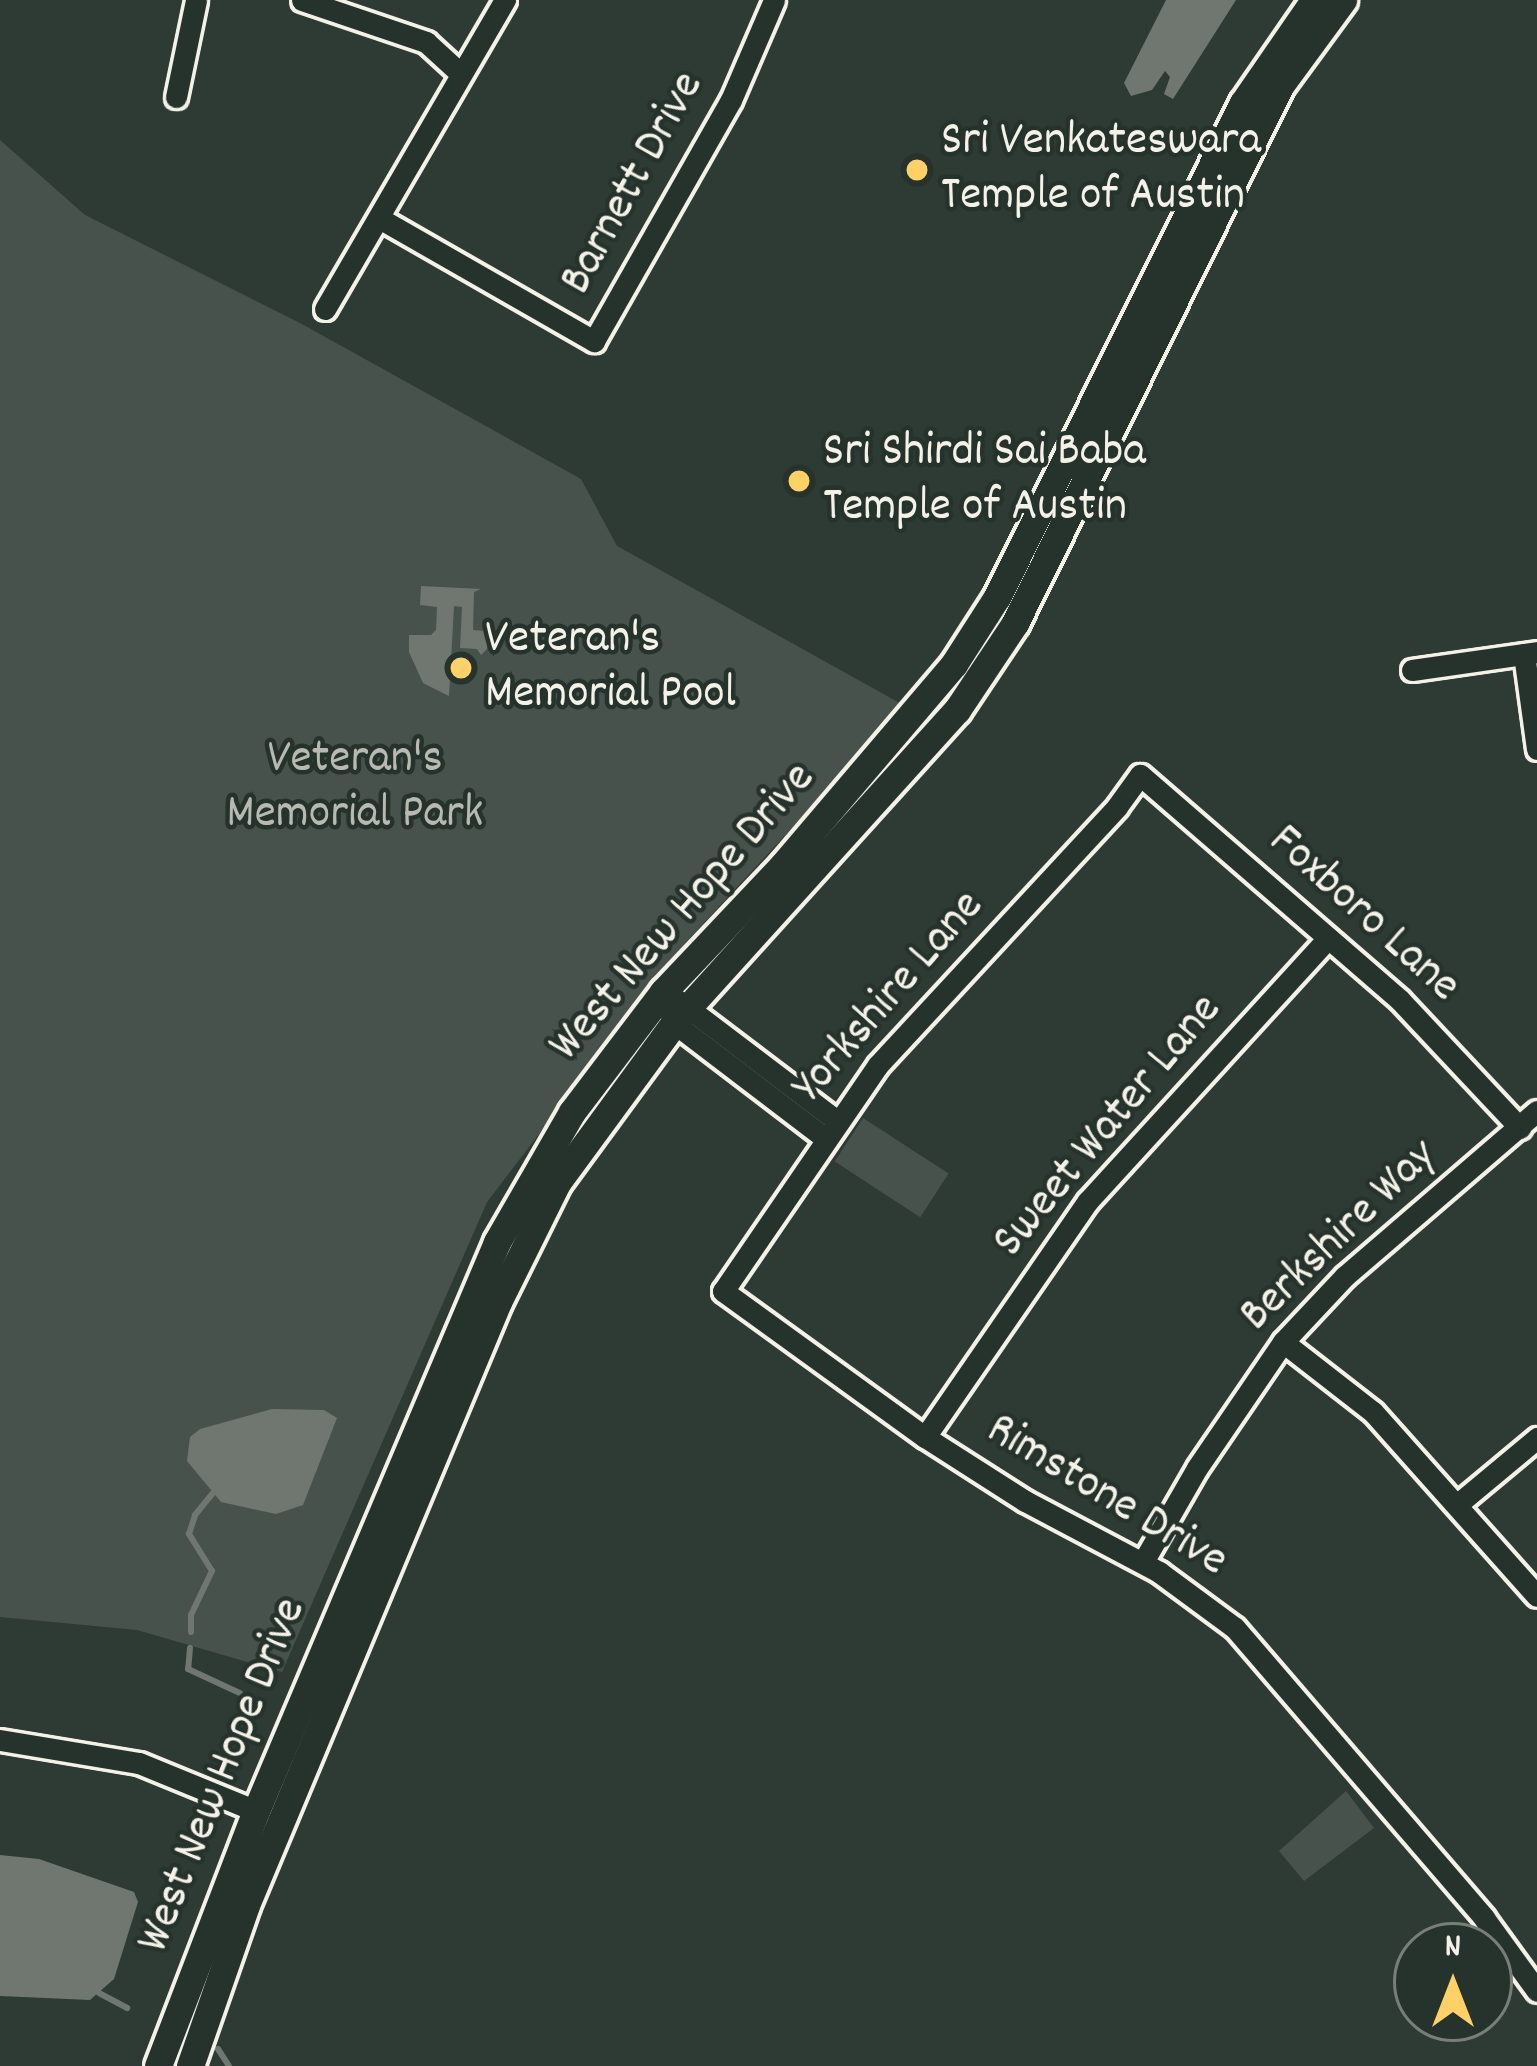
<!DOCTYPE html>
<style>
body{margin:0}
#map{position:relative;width:1537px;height:2066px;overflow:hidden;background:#2e3b34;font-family:Dekko,sans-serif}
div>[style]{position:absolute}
.green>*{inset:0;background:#48524c;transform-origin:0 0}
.water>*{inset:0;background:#6f7770}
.stream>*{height:6px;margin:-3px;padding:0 3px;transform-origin:3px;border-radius:3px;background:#6f7770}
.roads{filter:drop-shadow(3px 0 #f4f1e8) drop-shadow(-3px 0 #f4f1e8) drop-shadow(0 3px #f4f1e8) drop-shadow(0 -3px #f4f1e8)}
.street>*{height:21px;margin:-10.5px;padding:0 10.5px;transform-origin:10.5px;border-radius:10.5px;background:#26332d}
.secondary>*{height:27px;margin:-13.5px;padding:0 13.5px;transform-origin:13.5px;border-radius:13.5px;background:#26332d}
.dots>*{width:33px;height:33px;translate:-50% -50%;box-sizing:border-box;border:6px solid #26332d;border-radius:50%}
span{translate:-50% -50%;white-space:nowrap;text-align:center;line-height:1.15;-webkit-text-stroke:9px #26332d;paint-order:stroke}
.poi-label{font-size:48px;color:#f4f1e8}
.left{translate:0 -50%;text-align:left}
.street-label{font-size:48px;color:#f4f1e8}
.park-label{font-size:48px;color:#b8b9b1}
.north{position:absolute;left:1393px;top:1922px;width:120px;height:120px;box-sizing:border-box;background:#26332d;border:3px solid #787f78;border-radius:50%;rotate:0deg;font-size:33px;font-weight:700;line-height:48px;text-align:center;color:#f4f1e8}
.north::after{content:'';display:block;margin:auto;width:42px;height:54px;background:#ffd166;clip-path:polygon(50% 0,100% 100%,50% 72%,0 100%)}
</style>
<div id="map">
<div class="green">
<i style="clip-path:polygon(0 140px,85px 215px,300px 323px,581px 479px,617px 546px,905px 706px,687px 941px,487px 1202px,282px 1672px,137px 1630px,0 1617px)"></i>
<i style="left:863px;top:1118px;width:102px;height:52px;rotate:33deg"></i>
<i style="clip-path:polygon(1346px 1791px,1374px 1828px,1304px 1881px,1279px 1851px)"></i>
</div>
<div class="water">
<i style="clip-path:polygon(1166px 0,1236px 0,1173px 99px,1164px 94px,1170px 77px,1165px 71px,1152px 90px,1131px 96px,1124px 83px)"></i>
<i style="clip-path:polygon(421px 586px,481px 589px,474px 592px,473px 630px,487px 631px,487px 649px,481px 655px,477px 649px,460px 648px,462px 607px,454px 606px,449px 696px,423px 683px,409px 652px,409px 635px,431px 635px,436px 630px,437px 607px,420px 605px)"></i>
<i style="clip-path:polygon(272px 1409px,324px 1410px,337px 1418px,303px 1505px,276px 1514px,221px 1502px,187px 1461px,190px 1437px,200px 1429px)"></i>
<i style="clip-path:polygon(0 1855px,39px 1859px,134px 1892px,138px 1902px,114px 1979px,90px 2000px,0 1996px)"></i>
</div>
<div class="stream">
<i style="left:191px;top:1632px;width:17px;rotate:-90deg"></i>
<i style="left:191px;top:1615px;width:49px;rotate:-64.5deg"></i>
<i style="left:212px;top:1571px;width:44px;rotate:-121.9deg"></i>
<i style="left:189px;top:1534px;width:20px;rotate:-72deg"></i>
<i style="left:195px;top:1515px;width:27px;rotate:-51deg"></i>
<i style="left:190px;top:1648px;width:21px;rotate:95deg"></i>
<i style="left:188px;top:1669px;width:57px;rotate:24.8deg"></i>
<i style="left:99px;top:1993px;width:32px;rotate:28deg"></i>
<i style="left:218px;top:2049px;width:20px;rotate:57deg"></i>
</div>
<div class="roads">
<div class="street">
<i style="left:302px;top:0;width:131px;rotate:18.7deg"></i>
<i style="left:426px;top:42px;width:47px;rotate:42.4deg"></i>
<i style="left:176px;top:97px;width:99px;rotate:-78.3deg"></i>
<i style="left:379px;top:218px;width:248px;rotate:29.8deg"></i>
<i style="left:594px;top:341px;width:277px;rotate:-60.4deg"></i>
<i style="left:731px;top:100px;width:109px;rotate:-66.7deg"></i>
<i style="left:325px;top:309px;width:358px;rotate:-59.8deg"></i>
<i style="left:1524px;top:654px;width:96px;rotate:82.2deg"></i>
<i style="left:1412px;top:670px;width:126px;rotate:-8.2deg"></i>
<i style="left:679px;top:1001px;width:197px;rotate:37.2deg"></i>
<i style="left:669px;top:1010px;width:14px;rotate:69deg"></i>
<i style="left:674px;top:1023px;width:190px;rotate:37.3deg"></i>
<i style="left:1520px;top:1128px;width:175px;rotate:-133.2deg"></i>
<i style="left:1400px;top:1000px;width:344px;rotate:-139.1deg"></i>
<i style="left:1140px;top:775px;width:39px;rotate:126deg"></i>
<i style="left:1117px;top:807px;width:352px;rotate:132.8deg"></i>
<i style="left:878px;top:1065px;width:274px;rotate:124.4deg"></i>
<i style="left:723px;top:1291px;width:249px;rotate:35.9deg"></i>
<i style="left:925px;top:1437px;width:119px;rotate:32.6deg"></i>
<i style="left:1025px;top:1501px;width:152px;rotate:27.9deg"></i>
<i style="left:1159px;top:1572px;width:94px;rotate:36.4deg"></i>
<i style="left:1235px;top:1628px;width:382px;rotate:49.3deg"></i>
<i style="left:1484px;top:1918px;width:90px;rotate:54deg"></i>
<i style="left:1283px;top:1342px;width:114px;rotate:37.9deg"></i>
<i style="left:1373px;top:1412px;width:246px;rotate:48.3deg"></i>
<i style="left:925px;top:1437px;width:287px;rotate:-55.4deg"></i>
<i style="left:1088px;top:1201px;width:356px;rotate:-47.6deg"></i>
<i style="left:1459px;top:1503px;width:102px;rotate:-39.8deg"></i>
<i style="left:1143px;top:1562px;width:108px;rotate:-60.1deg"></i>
<i style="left:1197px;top:1468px;width:153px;rotate:-55.7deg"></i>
<i style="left:1283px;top:1342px;width:91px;rotate:-46.8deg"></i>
<i style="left:1345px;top:1276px;width:253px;rotate:-40.7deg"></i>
<i style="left:0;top:1740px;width:141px;rotate:9.4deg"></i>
<i style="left:139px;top:1763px;width:126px;rotate:22.3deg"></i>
</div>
<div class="secondary">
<i style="left:158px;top:2066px;width:273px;rotate:-69deg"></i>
<i style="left:256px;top:1811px;width:618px;rotate:-67.04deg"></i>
<i style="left:497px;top:1242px;width:150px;rotate:-60deg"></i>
<i style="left:572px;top:1112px;width:151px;rotate:-52.8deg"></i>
<i style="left:663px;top:992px;width:175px;rotate:-46.6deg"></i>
<i style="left:783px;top:865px;width:264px;rotate:-49.6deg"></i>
<i style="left:954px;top:664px;width:80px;rotate:-57.3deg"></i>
<i style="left:997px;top:597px;width:552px;rotate:-63.53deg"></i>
<i style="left:1243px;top:103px;width:125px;rotate:-55.4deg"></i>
<i style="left:190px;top:2066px;width:170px;rotate:-70.8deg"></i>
<i style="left:246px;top:1905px;width:654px;rotate:-67.32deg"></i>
<i style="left:498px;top:1302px;width:133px;rotate:-63.6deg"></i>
<i style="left:557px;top:1183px;width:198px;rotate:-53.8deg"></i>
<i style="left:674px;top:1023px;width:422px;rotate:-47.9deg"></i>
<i style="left:957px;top:710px;width:105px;rotate:-56.3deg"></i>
<i style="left:1015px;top:623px;width:599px;rotate:-63.73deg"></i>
<i style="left:1280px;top:86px;width:107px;rotate:-53.8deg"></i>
</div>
</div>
<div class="dots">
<i style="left:917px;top:170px;background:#ffd166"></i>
<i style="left:799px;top:481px;background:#ffd166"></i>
<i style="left:461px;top:668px;background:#ffd166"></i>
</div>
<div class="poi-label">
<span class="left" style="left:941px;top:170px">Sri Venkateswara<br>Temple of Austin</span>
<span class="left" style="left:823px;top:481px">Sri Shirdi Sai Baba<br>Temple of Austin</span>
<span class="left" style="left:485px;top:668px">Veteran's<br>Memorial Pool</span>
</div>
<div class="street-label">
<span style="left:634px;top:184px;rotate:-61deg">Barnett Drive</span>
<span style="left:684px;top:913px;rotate:-49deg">West New Hope Drive</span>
<span style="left:1363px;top:915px;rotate:42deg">Foxboro Lane</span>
<span style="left:890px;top:998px;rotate:-49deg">Yorkshire Lane</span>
<span style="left:1109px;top:1127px;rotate:-50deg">Sweet Water Lane</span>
<span style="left:1340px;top:1237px;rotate:-44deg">Berkshire Way</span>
<span style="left:1106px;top:1497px;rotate:31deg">Rimstone Drive</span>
<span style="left:224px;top:1776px;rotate:-68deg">West New Hope Drive</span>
</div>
<div class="park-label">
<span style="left:355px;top:788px">Veteran's<br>Memorial Park</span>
</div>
<div class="north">N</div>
</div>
